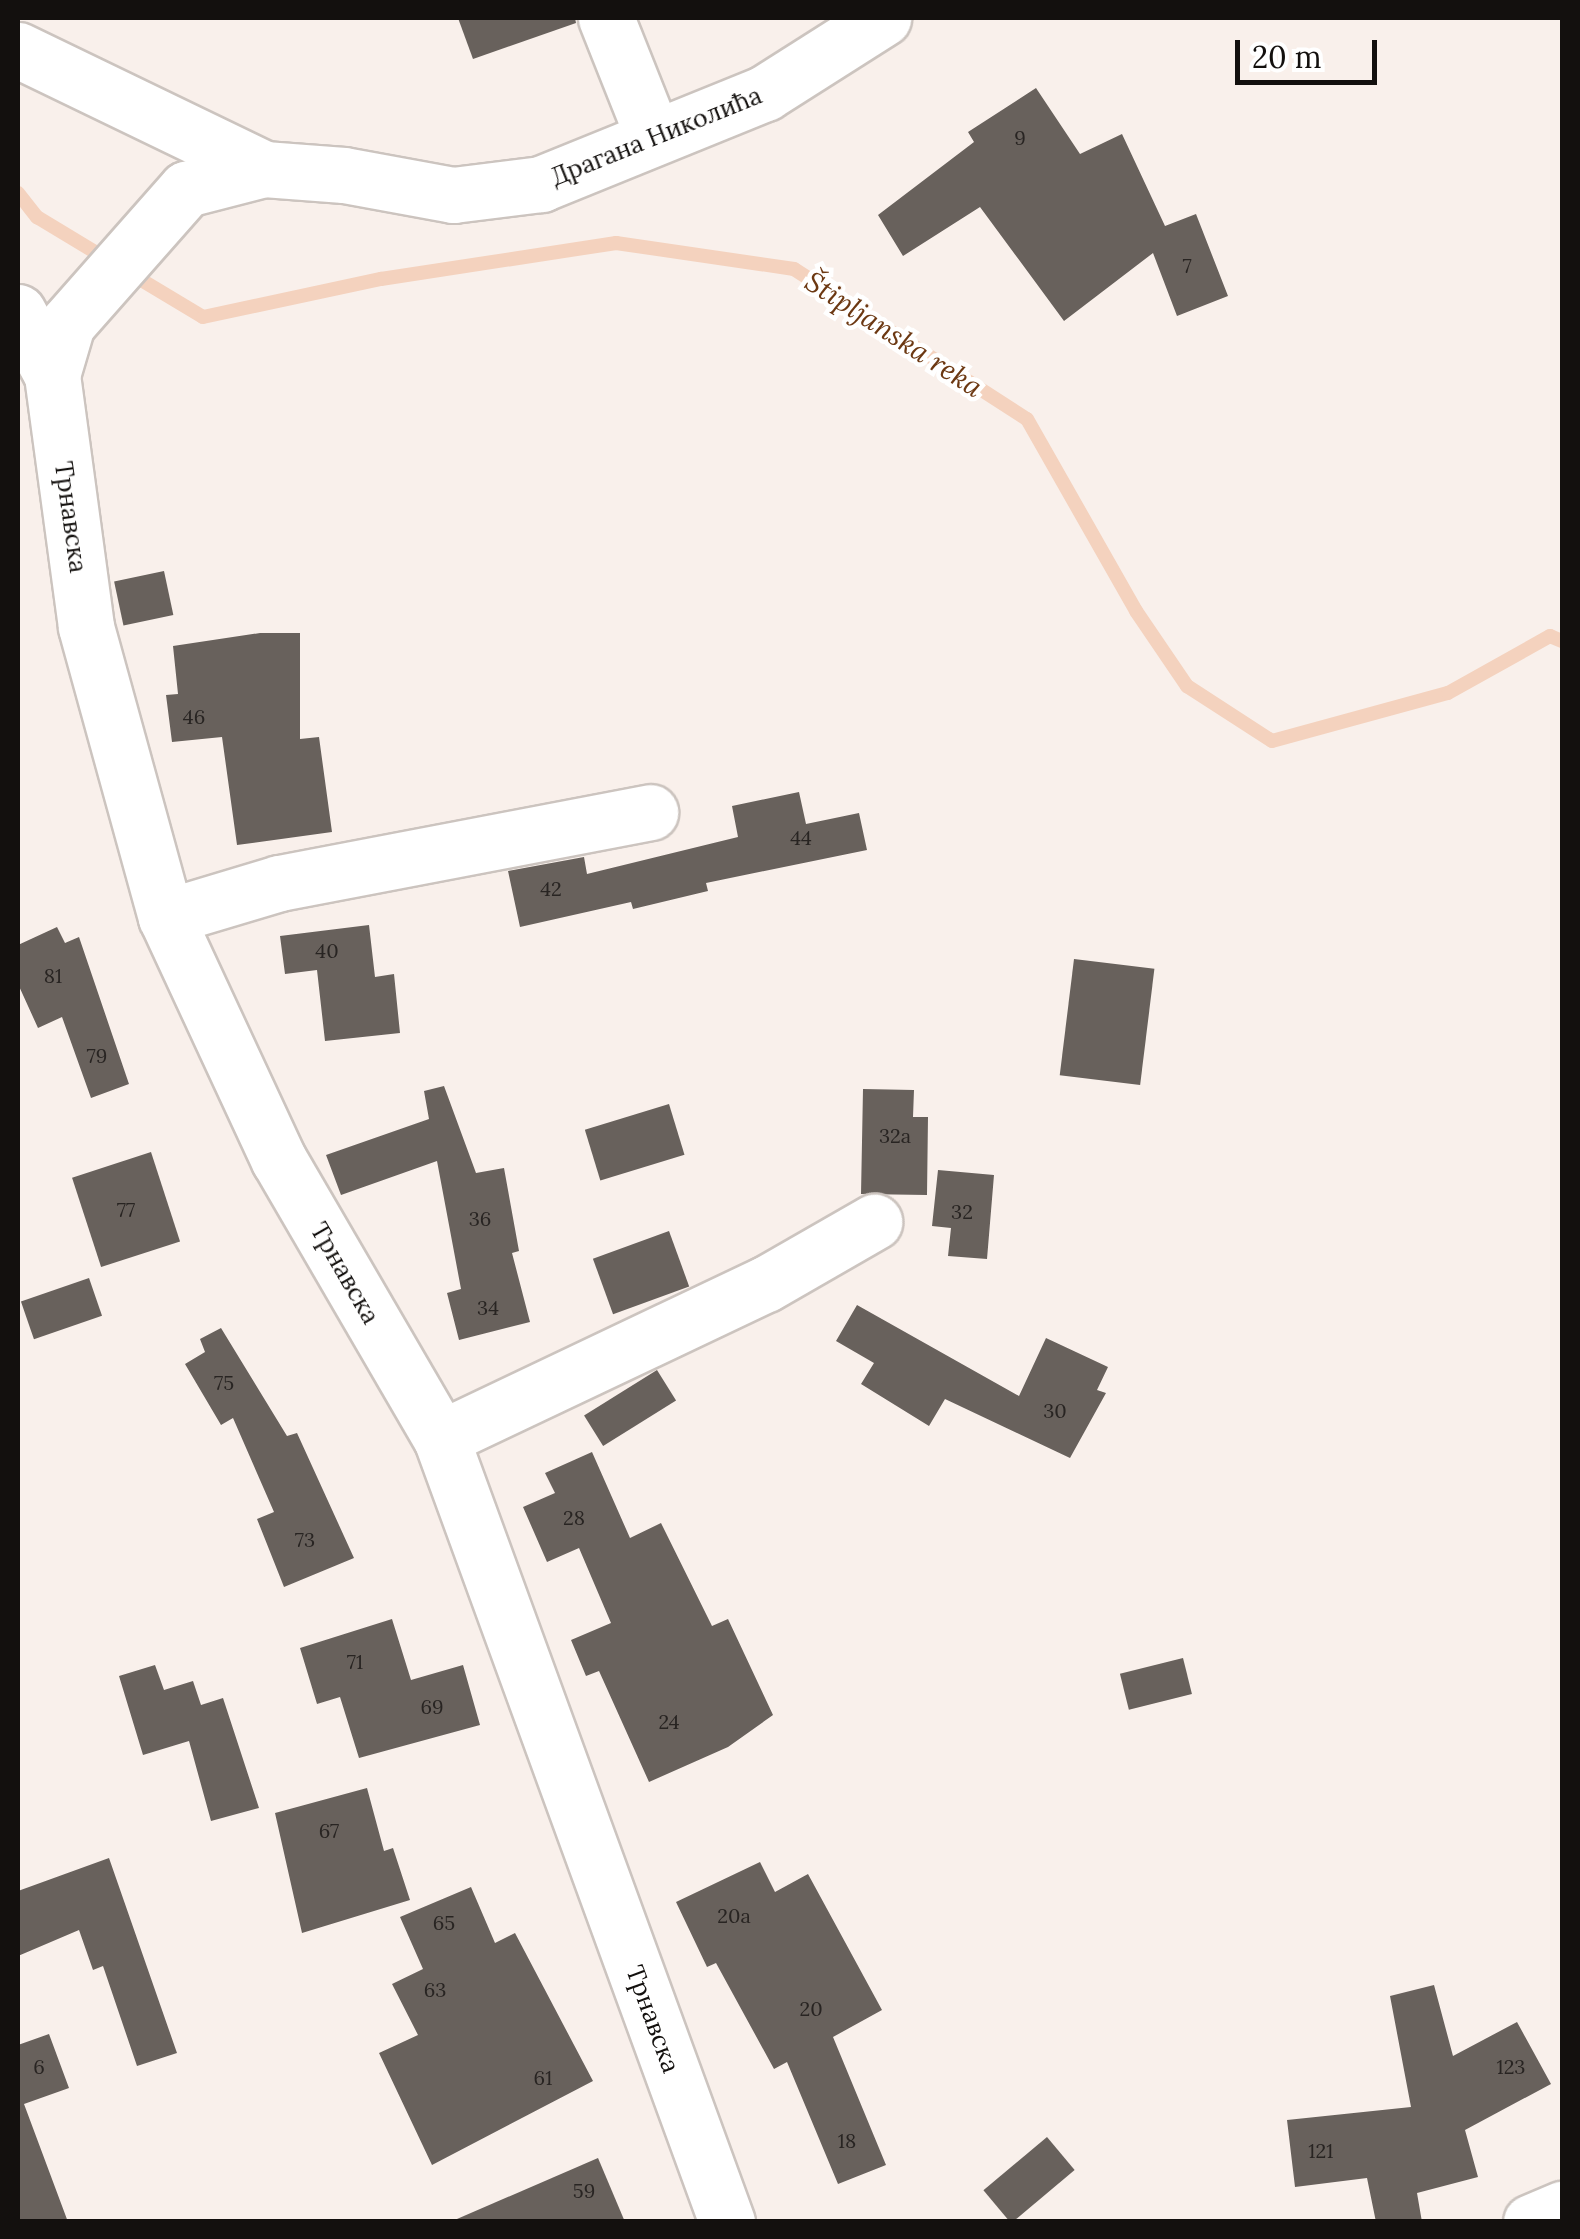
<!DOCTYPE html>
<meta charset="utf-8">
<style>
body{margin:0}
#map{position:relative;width:1580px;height:2239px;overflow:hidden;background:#f9f0eb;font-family:Lora,serif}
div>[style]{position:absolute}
.stream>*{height:14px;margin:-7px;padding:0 7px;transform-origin:7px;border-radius:7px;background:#f4d2be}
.building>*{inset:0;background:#68615c;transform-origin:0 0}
.roads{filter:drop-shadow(2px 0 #ccc4bf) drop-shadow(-2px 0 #ccc4bf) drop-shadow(0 2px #ccc4bf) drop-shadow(0 -2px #ccc4bf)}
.minor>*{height:55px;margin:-27.5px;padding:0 27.5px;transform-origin:27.5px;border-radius:27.5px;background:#fff}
span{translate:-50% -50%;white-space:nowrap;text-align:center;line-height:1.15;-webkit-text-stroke:9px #fff;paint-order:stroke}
.number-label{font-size:20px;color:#282422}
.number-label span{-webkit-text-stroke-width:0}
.street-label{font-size:25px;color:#13100e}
.water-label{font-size:28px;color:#6c3812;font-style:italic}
.frame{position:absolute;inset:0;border:20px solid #13100e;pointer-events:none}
.scale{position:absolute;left:1235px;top:40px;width:142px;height:45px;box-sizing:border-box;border:5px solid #13100e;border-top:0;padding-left:12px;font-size:30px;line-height:35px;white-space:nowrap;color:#13100e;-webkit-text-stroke:8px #fff;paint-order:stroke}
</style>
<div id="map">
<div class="stream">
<i style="left:18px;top:193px;width:31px;rotate:52deg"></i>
<i style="left:37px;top:217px;width:85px;rotate:31.1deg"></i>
<i style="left:128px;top:272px;width:87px;rotate:31deg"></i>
<i style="left:203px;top:317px;width:182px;rotate:-12.1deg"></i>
<i style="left:381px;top:279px;width:238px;rotate:-8.7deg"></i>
<i style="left:616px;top:243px;width:180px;rotate:8.3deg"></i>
<i style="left:794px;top:269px;width:277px;rotate:32.8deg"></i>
<i style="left:1027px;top:419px;width:221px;rotate:60.4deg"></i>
<i style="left:1136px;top:611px;width:91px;rotate:55.8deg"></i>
<i style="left:1187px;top:686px;width:101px;rotate:32.9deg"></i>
<i style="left:1272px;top:741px;width:182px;rotate:-15.3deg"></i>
<i style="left:1448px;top:693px;width:117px;rotate:-29.2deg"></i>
<i style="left:1550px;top:636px;width:13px;rotate:23deg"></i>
</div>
<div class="building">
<i style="clip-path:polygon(458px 18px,575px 18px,576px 23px,473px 59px)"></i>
<i style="clip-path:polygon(1036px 88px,1080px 154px,1122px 134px,1165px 226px,1196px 214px,1228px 296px,1177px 316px,1153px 253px,1064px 321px,980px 207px,903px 256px,878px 215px,974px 142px,968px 132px)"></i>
<i style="left:164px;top:571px;width:45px;height:51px;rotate:78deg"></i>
<i style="clip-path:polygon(260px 633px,300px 633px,300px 739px,319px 737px,332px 832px,237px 845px,222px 737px,172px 742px,166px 695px,178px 694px,173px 646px)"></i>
<i style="clip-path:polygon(799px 792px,806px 824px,859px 813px,867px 850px,706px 883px,708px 891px,633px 909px,631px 902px,520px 927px,508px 871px,584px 857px,587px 874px,738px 837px,732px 806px)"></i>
<i style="clip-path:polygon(369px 925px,375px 977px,394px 974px,400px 1033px,325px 1041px,317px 970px,285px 974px,280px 936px)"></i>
<i style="clip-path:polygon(57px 927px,65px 943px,79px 937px,129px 1084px,91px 1098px,62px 1017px,38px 1028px,18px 984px,18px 945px)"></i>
<i style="left:1074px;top:959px;width:81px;height:117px;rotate:7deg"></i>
<i style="clip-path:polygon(444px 1086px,476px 1173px,504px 1168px,519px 1251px,512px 1253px,530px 1322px,459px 1340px,447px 1293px,461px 1289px,437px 1161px,341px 1195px,326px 1155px,429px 1119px,424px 1091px)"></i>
<i style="clip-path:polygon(863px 1089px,914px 1090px,913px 1117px,928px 1117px,927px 1195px,861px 1194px)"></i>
<i style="left:669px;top:1104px;width:53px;height:88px;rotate:73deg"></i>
<i style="left:151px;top:1152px;width:94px;height:83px;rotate:72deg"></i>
<i style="clip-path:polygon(938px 1170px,994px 1175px,987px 1259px,948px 1256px,951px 1228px,932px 1226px)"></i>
<i style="left:669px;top:1231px;width:59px;height:81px;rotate:70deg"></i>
<i style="left:89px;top:1278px;width:40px;height:72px;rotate:71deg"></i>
<i style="clip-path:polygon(857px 1305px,1019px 1396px,1046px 1338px,1108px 1367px,1097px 1390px,1106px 1393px,1070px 1458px,945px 1399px,929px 1426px,861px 1384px,874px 1363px,836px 1341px)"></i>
<i style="clip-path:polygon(221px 1328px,287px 1436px,297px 1433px,354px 1558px,284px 1587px,257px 1519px,274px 1512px,233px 1418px,221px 1425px,185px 1364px,205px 1352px,200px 1339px)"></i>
<i style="left:657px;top:1370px;width:36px;height:86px;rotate:58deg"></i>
<i style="clip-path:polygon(592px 1452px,630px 1538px,661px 1523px,712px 1626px,728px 1619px,773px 1715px,728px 1747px,649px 1782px,599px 1671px,586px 1676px,571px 1640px,611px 1623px,579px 1548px,547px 1562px,523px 1507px,555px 1493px,545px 1473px)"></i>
<i style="clip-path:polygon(392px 1619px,411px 1680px,463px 1665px,480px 1725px,359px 1758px,340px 1697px,317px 1704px,300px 1648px)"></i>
<i style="left:1183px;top:1658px;width:37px;height:65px;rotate:76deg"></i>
<i style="clip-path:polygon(155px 1665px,164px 1690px,193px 1681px,201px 1705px,223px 1698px,259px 1808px,211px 1821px,189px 1741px,143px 1755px,119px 1676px)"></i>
<i style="clip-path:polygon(367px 1788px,384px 1851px,393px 1848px,410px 1900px,302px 1933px,275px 1813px)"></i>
<i style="clip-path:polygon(109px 1858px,177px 2053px,137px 2066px,103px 1966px,93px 1970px,79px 1930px,18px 1956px,18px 1891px)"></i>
<i style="clip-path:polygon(760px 1862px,775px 1892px,808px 1874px,882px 2010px,833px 2037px,886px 2165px,838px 2184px,787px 2062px,774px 2069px,716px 1963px,707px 1967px,676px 1902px)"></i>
<i style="clip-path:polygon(471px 1887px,495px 1943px,515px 1933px,593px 2081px,432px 2165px,379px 2053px,418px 2035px,392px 1984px,423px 1969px,400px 1917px)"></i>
<i style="clip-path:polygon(1434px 1985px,1453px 2056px,1517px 2022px,1551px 2084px,1465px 2130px,1478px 2177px,1417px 2193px,1422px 2222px,1376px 2222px,1367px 2178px,1295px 2187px,1287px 2120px,1411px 2107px,1390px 1996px)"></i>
<i style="clip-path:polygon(49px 2034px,69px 2088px,24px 2104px,68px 2222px,18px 2222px,18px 2045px)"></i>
<i style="left:1047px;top:2137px;width:43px;height:83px;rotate:50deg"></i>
<i style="clip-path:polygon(598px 2158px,625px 2222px,450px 2222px)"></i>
</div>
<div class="roads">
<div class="minor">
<i style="left:606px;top:18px;width:127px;rotate:68.3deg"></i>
<i style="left:18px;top:50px;width:273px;rotate:25.8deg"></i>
<i style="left:264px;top:169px;width:80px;rotate:4.3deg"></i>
<i style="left:344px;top:175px;width:111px;rotate:10.4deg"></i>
<i style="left:453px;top:195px;width:89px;rotate:-7.1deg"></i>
<i style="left:541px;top:184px;width:242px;rotate:-22.1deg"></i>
<i style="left:765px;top:93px;width:140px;rotate:-32.4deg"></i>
<i style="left:18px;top:312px;width:72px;rotate:61.6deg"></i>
<i style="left:52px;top:375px;width:254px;rotate:82.3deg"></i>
<i style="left:86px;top:627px;width:301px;rotate:74.6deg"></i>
<i style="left:166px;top:917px;width:268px;rotate:65.1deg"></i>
<i style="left:279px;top:1160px;width:322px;rotate:59.8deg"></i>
<i style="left:441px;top:1438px;width:835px;rotate:69.96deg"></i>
<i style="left:52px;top:375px;width:53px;rotate:-73.6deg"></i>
<i style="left:67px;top:324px;width:180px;rotate:-48.6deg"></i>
<i style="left:186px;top:189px;width:81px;rotate:-14.4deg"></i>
<i style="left:166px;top:917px;width:118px;rotate:-16.7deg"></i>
<i style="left:279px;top:883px;width:378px;rotate:-10.8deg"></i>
<i style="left:441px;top:1438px;width:360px;rotate:-25.4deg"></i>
<i style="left:766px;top:1284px;width:125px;rotate:-29.9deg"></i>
<i style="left:1531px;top:2222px;width:34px;rotate:-23deg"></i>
</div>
</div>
<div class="number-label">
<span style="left:1020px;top:137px">9</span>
<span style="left:1187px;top:265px">7</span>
<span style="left:194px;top:716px">46</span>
<span style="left:801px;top:837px">44</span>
<span style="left:551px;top:888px">42</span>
<span style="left:327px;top:950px">40</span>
<span style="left:53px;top:975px">81</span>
<span style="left:97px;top:1055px">79</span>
<span style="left:895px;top:1135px">32a</span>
<span style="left:126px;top:1209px">77</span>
<span style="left:962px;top:1211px">32</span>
<span style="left:480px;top:1218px">36</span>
<span style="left:488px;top:1307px">34</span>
<span style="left:224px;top:1382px">75</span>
<span style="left:1055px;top:1410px">30</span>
<span style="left:574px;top:1517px">28</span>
<span style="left:305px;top:1539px">73</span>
<span style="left:355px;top:1661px">71</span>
<span style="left:432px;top:1706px">69</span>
<span style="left:669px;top:1721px">24</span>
<span style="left:329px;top:1830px">67</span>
<span style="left:734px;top:1915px">20a</span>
<span style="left:444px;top:1922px">65</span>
<span style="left:435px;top:1989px">63</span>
<span style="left:811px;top:2008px">20</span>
<span style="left:39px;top:2066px">6</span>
<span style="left:1511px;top:2066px">123</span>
<span style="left:543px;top:2077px">61</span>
<span style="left:847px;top:2140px">18</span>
<span style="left:1321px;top:2150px">121</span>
<span style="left:584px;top:2190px">59</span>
</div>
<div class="street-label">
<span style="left:656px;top:136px;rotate:-22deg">Драгана Николића</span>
<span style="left:71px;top:517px;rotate:82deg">Трнавска</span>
<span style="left:345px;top:1273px;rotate:60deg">Трнавска</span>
<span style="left:653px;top:2019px;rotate:70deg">Трнавска</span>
</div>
<div class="water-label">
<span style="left:894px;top:334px;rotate:33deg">Štipljanska reka</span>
</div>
<div class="frame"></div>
<div class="scale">20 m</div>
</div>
